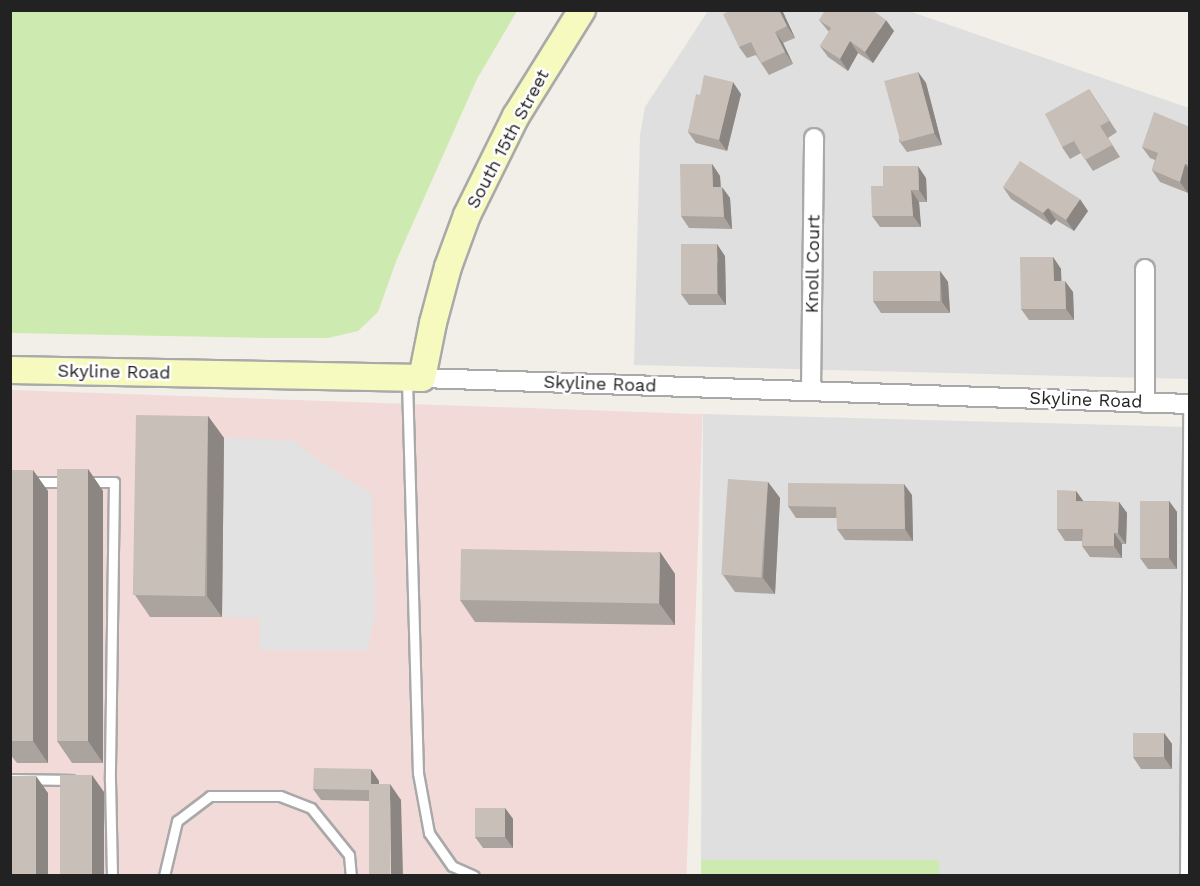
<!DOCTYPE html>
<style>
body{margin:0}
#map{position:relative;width:1200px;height:886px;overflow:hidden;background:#f2efe9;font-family:"Work Sans",sans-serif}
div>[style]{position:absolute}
.residential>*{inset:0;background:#e0dfdf}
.commercial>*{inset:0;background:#f2dad9;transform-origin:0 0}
.grass>*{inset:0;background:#cdebb0;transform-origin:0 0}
.parking>*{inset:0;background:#e2e2e2}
.roads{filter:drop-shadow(2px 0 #a9a9a9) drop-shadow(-2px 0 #a9a9a9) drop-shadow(0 2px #a9a9a9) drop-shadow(0 -2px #a9a9a9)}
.service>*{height:9px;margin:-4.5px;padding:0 4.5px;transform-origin:4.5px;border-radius:4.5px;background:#fff}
.minor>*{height:18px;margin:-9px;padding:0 9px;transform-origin:9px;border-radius:9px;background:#fff}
.secondary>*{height:26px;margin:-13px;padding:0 13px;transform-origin:13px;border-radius:13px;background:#f7fabf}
.wall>*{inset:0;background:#aba49e}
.shaded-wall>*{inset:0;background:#8b8681}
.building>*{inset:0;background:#c7bfb8;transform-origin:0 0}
span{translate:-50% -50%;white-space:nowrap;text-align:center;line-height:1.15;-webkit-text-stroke:5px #fff;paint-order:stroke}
.street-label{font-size:18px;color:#222}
.frame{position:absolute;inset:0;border:12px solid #222;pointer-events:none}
</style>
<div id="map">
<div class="residential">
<i style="clip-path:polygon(708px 11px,909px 11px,1189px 108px,1189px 379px,634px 365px,640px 135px,645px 107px)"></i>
<i style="clip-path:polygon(703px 414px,1189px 427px,1189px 875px,939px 876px,939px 860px,701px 861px)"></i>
</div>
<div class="commercial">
<i style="left:11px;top:390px;width:692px;height:486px;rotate:2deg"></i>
</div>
<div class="grass">
<i style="clip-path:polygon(11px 10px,517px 10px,517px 11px,477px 79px,397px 259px,378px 312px,358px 331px,328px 338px,267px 338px,11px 333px)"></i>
<i style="left:939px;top:860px;width:15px;height:238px;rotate:90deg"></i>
</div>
<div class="parking">
<i style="clip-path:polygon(224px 438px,293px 440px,318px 460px,372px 494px,375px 613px,368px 650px,260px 650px,260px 618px,222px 617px)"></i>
</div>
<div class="roads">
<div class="service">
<i style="left:407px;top:380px;width:393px;rotate:88.4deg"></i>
<i style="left:418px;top:773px;width:61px;rotate:79.6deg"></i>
<i style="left:429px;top:833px;width:40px;rotate:55.1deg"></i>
<i style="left:452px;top:866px;width:24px;rotate:24deg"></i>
<i style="left:10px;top:482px;width:57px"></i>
<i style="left:87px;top:482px;width:27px"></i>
<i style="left:114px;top:482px;width:298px;rotate:90.8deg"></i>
<i style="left:110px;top:780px;width:96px;rotate:88.8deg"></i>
<i style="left:10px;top:779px;width:61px;rotate:0.9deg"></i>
<i style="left:164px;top:876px;width:57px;rotate:-76.7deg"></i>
<i style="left:177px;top:821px;width:41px;rotate:-37.1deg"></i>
<i style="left:210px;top:796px;width:70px"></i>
<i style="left:280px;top:796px;width:33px;rotate:21deg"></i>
<i style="left:311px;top:808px;width:60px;rotate:51deg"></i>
<i style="left:349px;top:855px;width:21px;rotate:85deg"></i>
<i style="left:1185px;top:876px;width:472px;rotate:-89.6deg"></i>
</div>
<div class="minor">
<i style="left:422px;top:378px;width:768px;rotate:1.94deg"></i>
<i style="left:811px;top:390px;width:252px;rotate:-89.3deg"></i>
<i style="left:1145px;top:403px;width:134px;rotate:-90deg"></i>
</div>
<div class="secondary">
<i style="left:10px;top:370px;width:412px;rotate:1.1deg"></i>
<i style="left:422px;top:378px;width:56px;rotate:-78.7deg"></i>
<i style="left:433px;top:323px;width:58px;rotate:-75deg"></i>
<i style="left:448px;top:267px;width:55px;rotate:-69.9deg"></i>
<i style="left:467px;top:215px;width:110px;rotate:-63.7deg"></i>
<i style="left:516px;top:116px;width:125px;rotate:-58.1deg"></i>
</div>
</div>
<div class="wall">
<i style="clip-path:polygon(782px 10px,795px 38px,783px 43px,793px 64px,769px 75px,761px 63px,756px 55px,747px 58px,739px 47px)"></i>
<i style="clip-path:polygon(819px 20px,894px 31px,873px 63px,858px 53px,848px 71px,828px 57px,820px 46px,829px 32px)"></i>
<i style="clip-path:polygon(918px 72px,926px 83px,942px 145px,907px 152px,899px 141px)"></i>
<i style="clip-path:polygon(1089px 89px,1117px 132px,1108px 138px,1120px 157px,1093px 171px,1081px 153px,1070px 159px,1062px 147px)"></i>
<i style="clip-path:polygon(741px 94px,727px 151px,696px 143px,688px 132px,700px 95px)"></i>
<i style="clip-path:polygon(1190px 127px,1190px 189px,1188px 193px,1160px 182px,1152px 170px,1155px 160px,1150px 158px,1142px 147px)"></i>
<i style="clip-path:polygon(712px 164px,720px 176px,721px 187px,730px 198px,732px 229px,689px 228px,681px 216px)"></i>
<i style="clip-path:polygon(926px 178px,927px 202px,919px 202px,921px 227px,880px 227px,872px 216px,883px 186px)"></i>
<i style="clip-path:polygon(1003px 187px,1088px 211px,1074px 231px,1056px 220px,1051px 225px,1011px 199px)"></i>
<i style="clip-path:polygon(725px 256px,726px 305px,689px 305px,681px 294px)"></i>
<i style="clip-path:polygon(1053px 257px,1061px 269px,1061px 281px,1073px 292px,1074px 320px,1029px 320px,1021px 309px)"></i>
<i style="clip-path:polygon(940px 271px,948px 282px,950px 313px,881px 313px,873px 301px)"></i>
<i style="clip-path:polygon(208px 416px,224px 438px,222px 617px,150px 617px,135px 595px)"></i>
<i style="clip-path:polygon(88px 469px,103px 491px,103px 763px,72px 763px,57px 741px)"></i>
<i style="clip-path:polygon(10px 470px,48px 491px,48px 763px,17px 763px,10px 754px)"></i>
<i style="clip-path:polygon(768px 482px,780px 498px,775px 594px,735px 592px,723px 575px)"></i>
<i style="clip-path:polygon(1076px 491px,1083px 501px,1119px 502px,1127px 513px,1126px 544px,1122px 544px,1122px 558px,1090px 557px,1082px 546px,1082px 541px,1065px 541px,1057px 529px)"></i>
<i style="clip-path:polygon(912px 495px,913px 541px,845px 540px,837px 529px,837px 518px,796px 518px,788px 506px)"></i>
<i style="clip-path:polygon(1169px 501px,1177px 512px,1177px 569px,1148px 569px,1140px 558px)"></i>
<i style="clip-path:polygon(660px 552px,675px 574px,675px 625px,475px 622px,460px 600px)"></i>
<i style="clip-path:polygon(1164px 733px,1172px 744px,1172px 769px,1141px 769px,1133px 757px)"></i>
<i style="clip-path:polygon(379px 781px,379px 784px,401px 800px,369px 801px,321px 800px,313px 789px)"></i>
<i style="clip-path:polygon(505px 808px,513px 819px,513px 848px,483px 848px,475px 837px)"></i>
</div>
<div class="shaded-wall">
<i style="clip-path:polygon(779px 10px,782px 10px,795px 38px,787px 26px)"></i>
<i style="clip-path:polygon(886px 20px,894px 31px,873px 63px,865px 52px)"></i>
<i style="clip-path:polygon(775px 32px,783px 43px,793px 64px,785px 52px)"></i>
<i style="clip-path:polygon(850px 41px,858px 53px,848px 71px,840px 59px)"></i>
<i style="clip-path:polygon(918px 72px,926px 83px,942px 145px,934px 133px)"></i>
<i style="clip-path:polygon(733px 82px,741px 94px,727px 151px,719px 140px)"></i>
<i style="clip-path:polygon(712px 164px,720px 176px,721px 198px,713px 187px)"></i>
<i style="clip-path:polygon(1185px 164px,1190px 170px,1190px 189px,1188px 193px,1180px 182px)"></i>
<i style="clip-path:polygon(918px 166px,926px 178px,927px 202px,919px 190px)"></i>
<i style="clip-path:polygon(722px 187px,730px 198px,732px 229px,724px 217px)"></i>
<i style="clip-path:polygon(911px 190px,919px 202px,921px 227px,913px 216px)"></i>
<i style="clip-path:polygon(1080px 199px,1088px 211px,1074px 231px,1066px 220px)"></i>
<i style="clip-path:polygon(1048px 208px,1056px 220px,1051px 225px,1043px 213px)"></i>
<i style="clip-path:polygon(717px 244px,725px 256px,726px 305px,718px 294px)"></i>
<i style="clip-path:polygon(1053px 257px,1061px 269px,1062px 292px,1054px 281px)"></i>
<i style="clip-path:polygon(940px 271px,948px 282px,950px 313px,942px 302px)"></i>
<i style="clip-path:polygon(1065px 281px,1073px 292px,1074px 320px,1066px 309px)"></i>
<i style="clip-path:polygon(208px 416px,224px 438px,222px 617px,207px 596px)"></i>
<i style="clip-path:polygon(88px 469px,103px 491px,103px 763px,88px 741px)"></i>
<i style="clip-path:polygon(33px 470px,48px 491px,48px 763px,33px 741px)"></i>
<i style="clip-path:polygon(768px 482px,780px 498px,775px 594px,763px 578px)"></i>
<i style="clip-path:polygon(904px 484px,912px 495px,913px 541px,905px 529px)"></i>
<i style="clip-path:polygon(1076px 491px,1084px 502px,1076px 501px)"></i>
<i style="clip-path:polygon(1169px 501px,1177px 512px,1177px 569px,1169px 558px)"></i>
<i style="clip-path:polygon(1119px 502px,1127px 513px,1126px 544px,1118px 533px)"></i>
<i style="clip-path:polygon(1114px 533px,1122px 544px,1122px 558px,1114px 546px)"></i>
<i style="clip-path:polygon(660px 552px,675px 574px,675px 625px,659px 603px)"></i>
<i style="clip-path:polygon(1164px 733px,1172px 744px,1172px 769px,1164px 757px)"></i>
<i style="clip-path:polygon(371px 769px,379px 781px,378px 802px,370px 790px)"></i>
<i style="clip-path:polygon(92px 775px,104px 792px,104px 876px,92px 876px)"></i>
<i style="clip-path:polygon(36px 776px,48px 793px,48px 876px,36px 876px)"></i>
<i style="clip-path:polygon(390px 784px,401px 800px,403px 876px,391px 876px)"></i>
<i style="clip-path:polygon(505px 808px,513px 819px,513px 848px,505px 837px)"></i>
</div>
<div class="building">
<i style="clip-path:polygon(732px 10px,779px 10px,787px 26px,775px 32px,785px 52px,761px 63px,751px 42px,739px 47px,723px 14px)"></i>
<i style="clip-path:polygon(825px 10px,872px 10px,886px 20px,865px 52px,850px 41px,840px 59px,820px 46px,831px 28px,819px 20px)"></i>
<i style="left:918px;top:72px;width:63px;height:35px;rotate:75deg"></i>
<i style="clip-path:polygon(704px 75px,733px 82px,719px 140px,688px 132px,696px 94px,700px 95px)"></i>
<i style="clip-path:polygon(1089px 89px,1109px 121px,1100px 126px,1112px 145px,1085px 160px,1074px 141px,1062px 147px,1045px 114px)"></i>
<i style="clip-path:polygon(1154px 112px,1190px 127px,1190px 165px,1185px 164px,1180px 182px,1152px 170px,1158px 153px,1142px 147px)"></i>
<i style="clip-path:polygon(1020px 161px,1080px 199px,1066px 220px,1048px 208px,1043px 213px,1003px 187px)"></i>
<i style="clip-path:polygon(680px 164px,712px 164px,713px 187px,722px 187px,724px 217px,681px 216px)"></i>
<i style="clip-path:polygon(883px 166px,918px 166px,919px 190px,911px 190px,913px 216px,872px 216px,871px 186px,883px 186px)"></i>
<i style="left:681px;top:244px;width:36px;height:50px"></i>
<i style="clip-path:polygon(1020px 257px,1053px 257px,1054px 281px,1065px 281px,1066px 309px,1021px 309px)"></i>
<i style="left:873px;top:271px;width:67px;height:30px"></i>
<i style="left:136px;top:415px;width:72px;height:180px;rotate:1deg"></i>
<i style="left:57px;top:469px;width:31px;height:272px"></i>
<i style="left:10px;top:470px;width:23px;height:271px"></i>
<i style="left:728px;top:479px;width:40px;height:96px;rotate:4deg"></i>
<i style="clip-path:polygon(788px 483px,904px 484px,905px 529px,837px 529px,836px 507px,788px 506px)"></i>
<i style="clip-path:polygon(1057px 490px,1076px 491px,1076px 501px,1119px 502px,1118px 533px,1114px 533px,1114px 546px,1082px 546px,1083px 529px,1057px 529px)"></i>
<i style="left:1140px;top:501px;width:29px;height:57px"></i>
<i style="left:461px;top:549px;width:199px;height:51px;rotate:1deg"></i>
<i style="left:1133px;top:733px;width:31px;height:24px"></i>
<i style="clip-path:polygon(314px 768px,371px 769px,371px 784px,369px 784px,369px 790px,313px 789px)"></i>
<i style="left:92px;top:775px;width:101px;height:32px;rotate:90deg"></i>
<i style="left:10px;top:776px;width:26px;height:100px"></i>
<i style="left:369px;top:784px;width:21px;height:92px"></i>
<i style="left:475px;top:808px;width:30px;height:29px"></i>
</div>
<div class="street-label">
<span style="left:508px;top:139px;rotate:-62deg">South 15th Street</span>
<span style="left:813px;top:264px;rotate:-89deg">Knoll Court</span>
<span style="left:114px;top:372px;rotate:1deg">Skyline Road</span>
<span style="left:600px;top:384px;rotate:2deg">Skyline Road</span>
<span style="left:1086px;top:400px;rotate:2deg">Skyline Road</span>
</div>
<div class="frame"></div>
</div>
